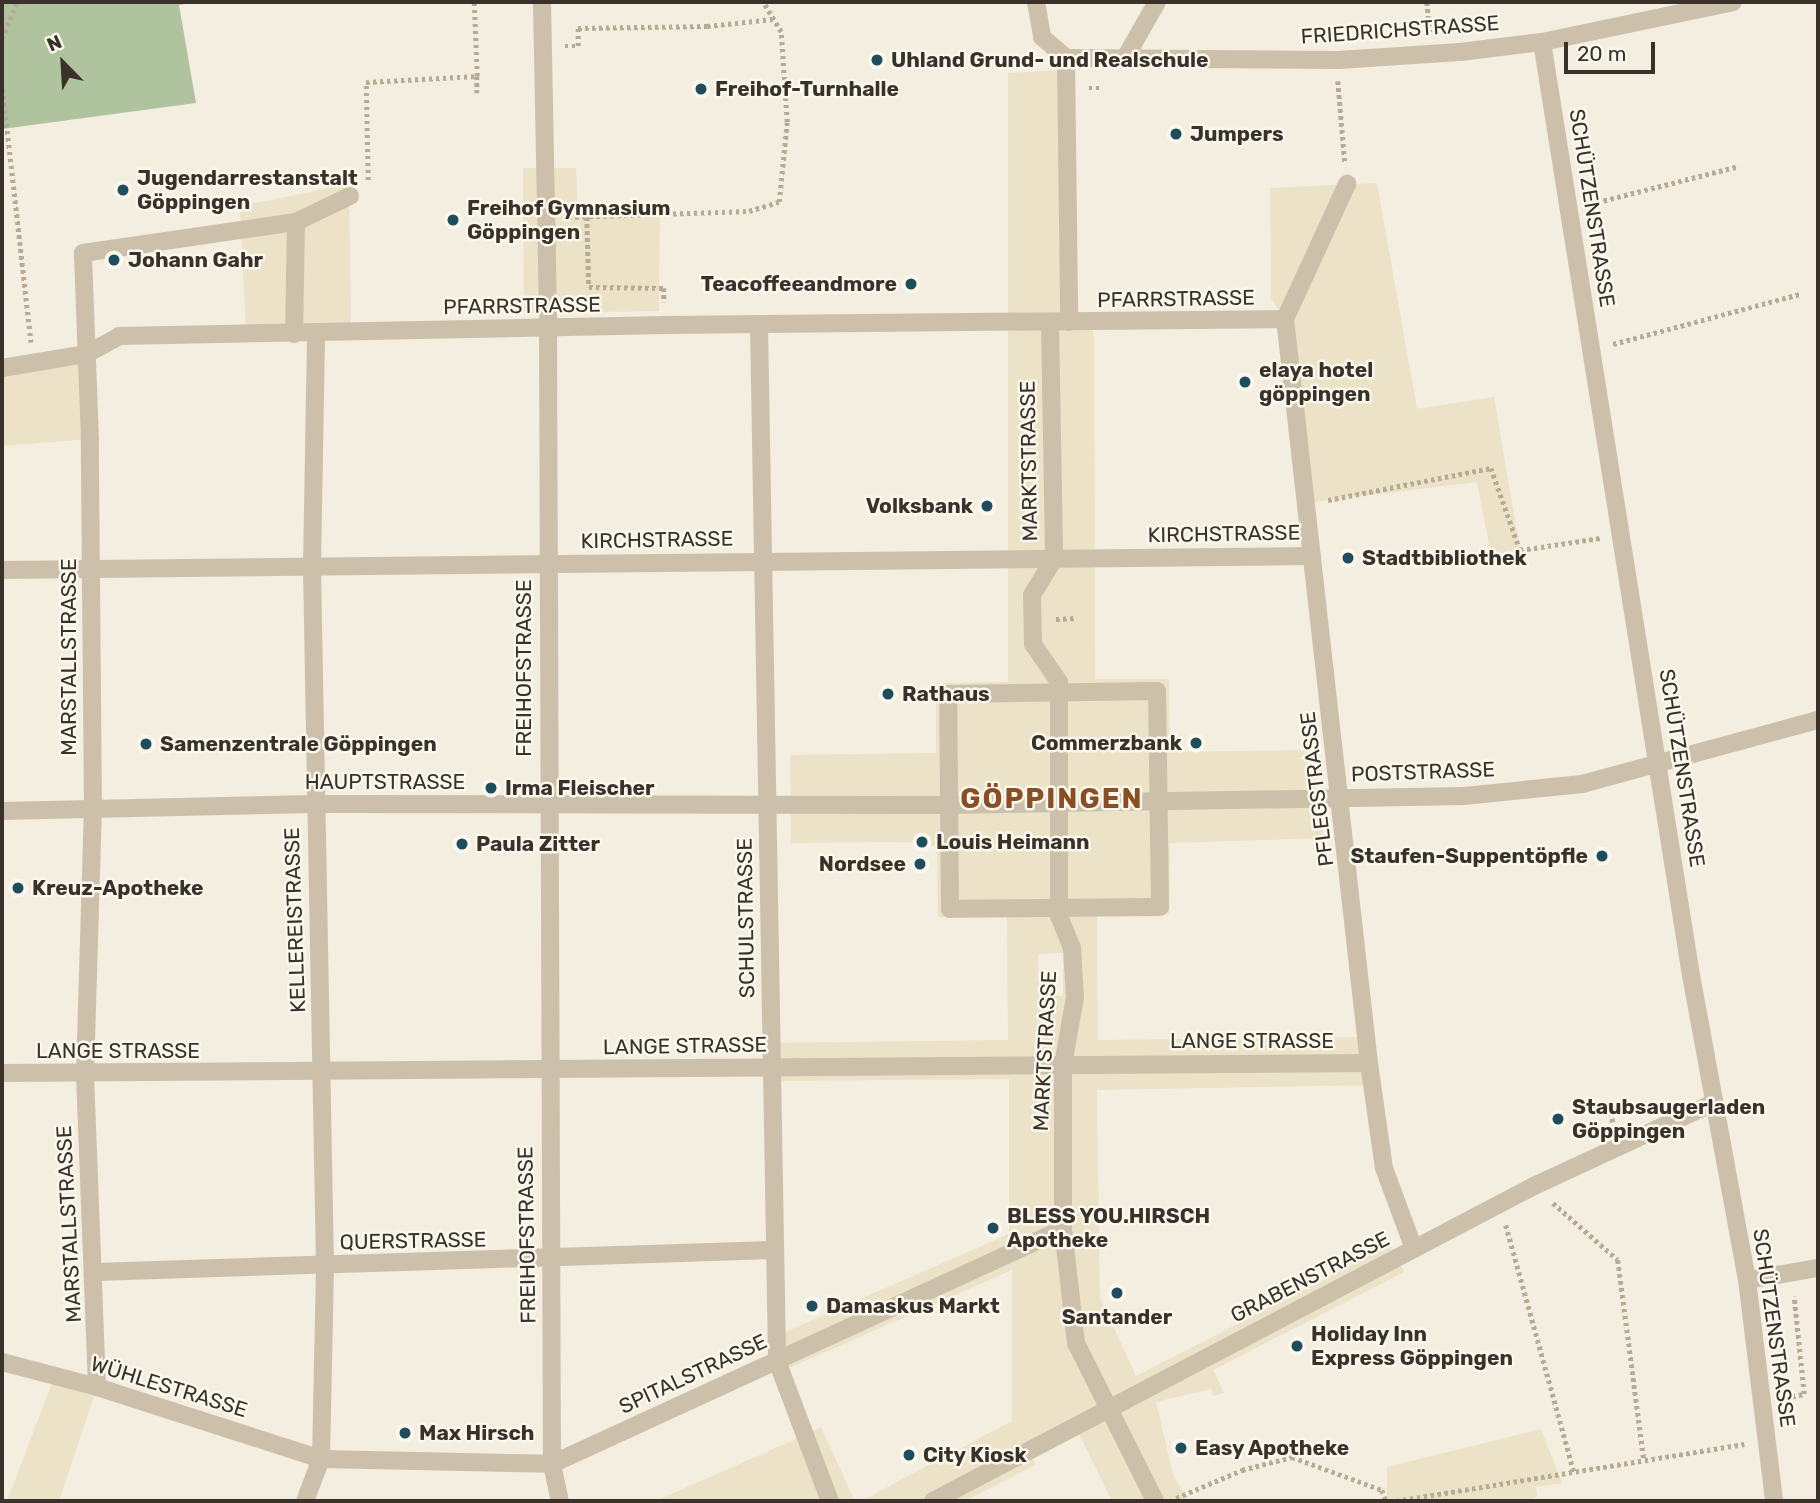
<!DOCTYPE html>
<meta charset="utf-8">
<style>
body{margin:0}
#map{position:relative;width:1820px;height:1503px;overflow:hidden;background:#f3eee0;font-family:Rubik,sans-serif}
div>[style]{position:absolute}
.green>*{inset:0;background:#b0c39f}
.plaza>*{inset:0;background:#ebe2c7}
.path>*{height:4.5px;margin-top:-2.25px;transform-origin:0;background:repeating-linear-gradient(90deg,#b8ab95 0 3.5px,transparent 0 7px)}
.minor>*{height:18px;margin:-9px;padding:0 9px;transform-origin:9px;border-radius:9px;background:#ccc0ab}
.dots>*{width:19px;height:19px;translate:-50% -50%;box-sizing:border-box;border:4px solid #faf7ed;border-radius:50%}
span{translate:-50% -50%;white-space:nowrap;text-align:center;line-height:1.15;-webkit-text-stroke:5px #faf7ed;paint-order:stroke}
.street-label{font-size:21px;color:#3a322a}
.poi-label{font-size:21px;color:#3a322a;font-weight:700}
.left{translate:0 -50%;text-align:left}
.right{translate:-100% -50%;text-align:right}
.district-label{font-size:28px;color:#894e23;font-weight:700;letter-spacing:2px}
.frame{position:absolute;inset:0;border:4px solid #3a322a;pointer-events:none}
.north{position:absolute;left:28px;top:28px;width:70px;height:70px;-webkit-text-stroke:5px #faf7ed;paint-order:stroke;rotate:336deg;font-size:19px;font-weight:700;line-height:28px;text-align:center;color:#3a322a}
.north::after{content:'';display:block;margin:auto;width:24px;height:32px;background:#3a322a;clip-path:polygon(50% 0,100% 100%,50% 72%,0 100%)}
.scale{position:absolute;left:1564px;top:42px;width:91px;height:32px;box-sizing:border-box;border:4px solid #3a322a;border-top:0;padding-left:9px;font-size:21px;line-height:24px;white-space:nowrap;color:#3a322a;-webkit-text-stroke:5px #faf7ed;paint-order:stroke}
</style>
<div id="map">
<div class="green">
<i style="clip-path:polygon(2px 2px,198px 2px,179px 5px,196px 103px,2px 129px)"></i>
</div>
<div class="plaza">
<i style="clip-path:polygon(evenodd,1066px 70px,1069px 322px,1092px 324px,1094px 340px,1095px 679px,1169px 679px,1170px 752px,1310px 750px,1324px 838px,1170px 843px,1169px 914px,1097px 915px,1098px 1040px,1366px 1037px,1372px 1085px,1097px 1090px,1100px 1298px,1136px 1376px,1391px 1245px,1404px 1272px,1213px 1370px,1224px 1393px,1213px 1396px,1211px 1389px,1156px 1402px,1173px 1475px,1189px 1501px,1112px 1501px,1077px 1430px,1032px 1457px,1035px 1465px,965px 1501px,861px 1501px,1012px 1421px,1012px 1270px,780px 1372px,776px 1336px,1009px 1234px,1009px 1079px,771px 1081px,771px 1043px,1008px 1040px,1007px 916px,938px 917px,937px 846px,923px 846px,923px 842px,791px 843px,790px 755px,936px 753px,936px 683px,1008px 682px,1008px 73px,1066px 70px,1063px 953px,1063px 996px,1039px 996px,1038px 954px,1063px 953px)"></i>
<i style="clip-path:polygon(523px 168px,576px 168px,578px 215px,660px 216px,659px 311px,524px 313px)"></i>
<i style="clip-path:polygon(1377px 183px,1417px 409px,1494px 397px,1520px 550px,1491px 555px,1477px 482px,1307px 503px,1285px 319px,1271px 298px,1270px 188px)"></i>
<i style="clip-path:polygon(349px 184px,351px 332px,246px 334px,240px 206px)"></i>
<i style="clip-path:polygon(87px 354px,90px 439px,2px 446px,2px 368px)"></i>
<i style="clip-path:polygon(54px 1378px,97px 1387px,59px 1501px,7px 1501px)"></i>
<i style="clip-path:polygon(821px 1427px,855px 1501px,655px 1501px,803px 1436px)"></i>
<i style="clip-path:polygon(1541px 1429px,1562px 1483px,1536px 1487px,1537px 1496px,1529px 1501px,1387px 1501px,1387px 1467px)"></i>
</div>
<div class="path">
<i style="left:1427px;top:2px;width:30px;rotate:84deg"></i>
<i style="left:2px;top:39px;width:40px;rotate:-68deg"></i>
<i style="left:565px;top:46px;width:13px"></i>
<i style="left:578px;top:46px;width:18px;rotate:-90deg"></i>
<i style="left:578px;top:28px;width:129px;rotate:-0.9deg"></i>
<i style="left:707px;top:26px;width:66px;rotate:-6.1deg"></i>
<i style="left:477px;top:76px;width:17px;rotate:90deg"></i>
<i style="left:1338px;top:81px;width:82px;rotate:85.1deg"></i>
<i style="left:2px;top:82px;width:262px;rotate:83.6deg"></i>
<i style="left:1089px;top:88px;width:13px"></i>
<i style="left:368px;top:180px;width:98px;rotate:-91.2deg"></i>
<i style="left:366px;top:82px;width:111px;rotate:-3.1deg"></i>
<i style="left:477px;top:76px;width:74px;rotate:-92.3deg"></i>
<i style="left:1590px;top:204px;width:154px;rotate:-14.3deg"></i>
<i style="left:568px;top:217px;width:181px;rotate:-1.9deg"></i>
<i style="left:749px;top:211px;width:31px;rotate:-17deg"></i>
<i style="left:779px;top:202px;width:80px;rotate:-84.3deg"></i>
<i style="left:787px;top:122px;width:90px;rotate:-93.8deg"></i>
<i style="left:781px;top:32px;width:35px;rotate:-121deg"></i>
<i style="left:587px;top:217px;width:70px;rotate:88.4deg"></i>
<i style="left:589px;top:287px;width:75px;rotate:0.8deg"></i>
<i style="left:664px;top:288px;width:14px;rotate:90deg"></i>
<i style="left:1613px;top:344px;width:193px;rotate:-15deg"></i>
<i style="left:1328px;top:500px;width:166px;rotate:-11.1deg"></i>
<i style="left:1491px;top:468px;width:87px;rotate:70.5deg"></i>
<i style="left:1520px;top:550px;width:81px;rotate:-8.5deg"></i>
<i style="left:1056px;top:619px;width:18px;rotate:-3deg"></i>
<i style="left:1610px;top:1112px;width:14px;rotate:73deg"></i>
<i style="left:1553px;top:1203px;width:86px;rotate:41.2deg"></i>
<i style="left:1618px;top:1260px;width:202px;rotate:82.6deg"></i>
<i style="left:1506px;top:1225px;width:256px;rotate:74.6deg"></i>
<i style="left:1785px;top:1398px;width:19px;rotate:-12deg"></i>
<i style="left:1804px;top:1394px;width:98px;rotate:-95.9deg"></i>
<i style="left:1176px;top:1498px;width:72px;rotate:-23deg"></i>
<i style="left:1242px;top:1470px;width:52px;rotate:-14.6deg"></i>
<i style="left:1292px;top:1457px;width:96px;rotate:20.1deg"></i>
<i style="left:1382px;top:1490px;width:12px;rotate:70deg"></i>
<i style="left:1396px;top:1501px;width:353px;rotate:-9.3deg"></i>
</div>
<div class="minor">
<i style="left:542px;top:2px;width:326px;rotate:88.9deg"></i>
<i style="left:548px;top:328px;width:1136px;rotate:89.8deg"></i>
<i style="left:552px;top:1464px;width:38px;rotate:78deg"></i>
<i style="left:1036px;top:2px;width:36px;rotate:80deg"></i>
<i style="left:1042px;top:37px;width:32px;rotate:41deg"></i>
<i style="left:1066px;top:58px;width:264px;rotate:89.3deg"></i>
<i style="left:1542px;top:42px;width:945px;rotate:80.93deg"></i>
<i style="left:1691px;top:975px;width:310px;rotate:79.6deg"></i>
<i style="left:1747px;top:1280px;width:223px;rotate:83deg"></i>
<i style="left:1066px;top:58px;width:273px;rotate:0.4deg"></i>
<i style="left:1339px;top:60px;width:121px;rotate:-3.8deg"></i>
<i style="left:1460px;top:52px;width:83px;rotate:-7deg"></i>
<i style="left:1542px;top:42px;width:195px;rotate:-11.8deg"></i>
<i style="left:1124px;top:60px;width:67px;rotate:-60.4deg"></i>
<i style="left:296px;top:222px;width:60px;rotate:-25.7deg"></i>
<i style="left:1285px;top:319px;width:749px;rotate:83.56deg"></i>
<i style="left:1369px;top:1063px;width:106px;rotate:81.9deg"></i>
<i style="left:1384px;top:1168px;width:86px;rotate:69.7deg"></i>
<i style="left:1285px;top:319px;width:149px;rotate:-65.3deg"></i>
<i style="left:1050px;top:322px;width:237px;rotate:89deg"></i>
<i style="left:1054px;top:559px;width:42px;rotate:121.4deg"></i>
<i style="left:1032px;top:595px;width:49px;rotate:88.8deg"></i>
<i style="left:1033px;top:644px;width:46px;rotate:55.6deg"></i>
<i style="left:1059px;top:682px;width:234px;rotate:90deg"></i>
<i style="left:1059px;top:916px;width:35px;rotate:68deg"></i>
<i style="left:1072px;top:948px;width:49px;rotate:86.5deg"></i>
<i style="left:1075px;top:997px;width:69px;rotate:100deg"></i>
<i style="left:1063px;top:1065px;width:164px;rotate:90deg"></i>
<i style="left:1063px;top:1229px;width:115px;rotate:83.5deg"></i>
<i style="left:1076px;top:1343px;width:177px;rotate:63.4deg"></i>
<i style="left:759px;top:325px;width:1036px;rotate:89deg"></i>
<i style="left:777px;top:1361px;width:150px;rotate:69.3deg"></i>
<i style="left:2px;top:368px;width:86px;rotate:-9.4deg"></i>
<i style="left:87px;top:354px;width:37px;rotate:-29deg"></i>
<i style="left:119px;top:336px;width:546px;rotate:-1.15deg"></i>
<i style="left:665px;top:325px;width:620px;rotate:-0.55deg"></i>
<i style="left:2px;top:570px;width:1310px;rotate:-0.61deg"></i>
<i style="left:1157px;top:691px;width:216px;rotate:89.2deg"></i>
<i style="left:1160px;top:907px;width:210px;rotate:179.5deg"></i>
<i style="left:950px;top:909px;width:215px;rotate:-90.5deg"></i>
<i style="left:948px;top:694px;width:209px;rotate:-0.8deg"></i>
<i style="left:2px;top:811px;width:312px;rotate:-1.3deg"></i>
<i style="left:314px;top:804px;width:635px;rotate:0.09deg"></i>
<i style="left:949px;top:805px;width:515px;rotate:-1deg"></i>
<i style="left:1464px;top:796px;width:119px;rotate:-5.8deg"></i>
<i style="left:1582px;top:784px;width:245px;rotate:-15.2deg"></i>
<i style="left:2px;top:1073px;width:1367px;rotate:-0.42deg"></i>
<i style="left:96px;top:1272px;width:678px;rotate:-1.86deg"></i>
<i style="left:1747px;top:1280px;width:72px;rotate:-9.6deg"></i>
<i style="left:2px;top:1362px;width:98px;rotate:14.7deg"></i>
<i style="left:97px;top:1387px;width:235px;rotate:17.8deg"></i>
<i style="left:321px;top:1459px;width:231px;rotate:1.2deg"></i>
<i style="left:552px;top:1464px;width:562px;rotate:-24.7deg"></i>
<i style="left:97px;top:1387px;width:312px;rotate:-92.2deg"></i>
<i style="left:85px;top:1075px;width:263px;rotate:-88.3deg"></i>
<i style="left:93px;top:812px;width:373px;rotate:-90.5deg"></i>
<i style="left:90px;top:439px;width:186px;rotate:-92.2deg"></i>
<i style="left:83px;top:253px;width:215px;rotate:-8.3deg"></i>
<i style="left:296px;top:222px;width:112px;rotate:91deg"></i>
<i style="left:305px;top:1501px;width:45px;rotate:-69.1deg"></i>
<i style="left:321px;top:1459px;width:193px;rotate:-88.8deg"></i>
<i style="left:325px;top:1266px;width:699px;rotate:-91.07deg"></i>
<i style="left:312px;top:567px;width:233px;rotate:-89deg"></i>
<i style="left:933px;top:1501px;width:679px;rotate:-27.66deg"></i>
<i style="left:1534px;top:1186px;width:197px;rotate:-24.9deg"></i>
</div>
<div class="dots">
<i style="left:877px;top:60px;background:#1f4d5c"></i>
<i style="left:701px;top:89px;background:#1f4d5c"></i>
<i style="left:1176px;top:134px;background:#1f4d5c"></i>
<i style="left:123px;top:190px;background:#1f4d5c"></i>
<i style="left:453px;top:220px;background:#1f4d5c"></i>
<i style="left:114px;top:260px;background:#1f4d5c"></i>
<i style="left:911px;top:284px;background:#1f4d5c"></i>
<i style="left:1245px;top:382px;background:#1f4d5c"></i>
<i style="left:987px;top:506px;background:#1f4d5c"></i>
<i style="left:1348px;top:558px;background:#1f4d5c"></i>
<i style="left:888px;top:694px;background:#1f4d5c"></i>
<i style="left:1196px;top:743px;background:#1f4d5c"></i>
<i style="left:146px;top:744px;background:#1f4d5c"></i>
<i style="left:491px;top:788px;background:#1f4d5c"></i>
<i style="left:922px;top:842px;background:#1f4d5c"></i>
<i style="left:462px;top:844px;background:#1f4d5c"></i>
<i style="left:1602px;top:856px;background:#1f4d5c"></i>
<i style="left:920px;top:864px;background:#1f4d5c"></i>
<i style="left:18px;top:888px;background:#1f4d5c"></i>
<i style="left:1558px;top:1119px;background:#1f4d5c"></i>
<i style="left:993px;top:1228px;background:#1f4d5c"></i>
<i style="left:1117px;top:1293px;background:#1f4d5c"></i>
<i style="left:812px;top:1306px;background:#1f4d5c"></i>
<i style="left:1297px;top:1346px;background:#1f4d5c"></i>
<i style="left:405px;top:1433px;background:#1f4d5c"></i>
<i style="left:1181px;top:1448px;background:#1f4d5c"></i>
<i style="left:909px;top:1455px;background:#1f4d5c"></i>
</div>
<div class="street-label">
<span style="left:1400px;top:30px;rotate:-4deg">FRIEDRICHSTRASSE</span>
<span style="left:1592px;top:208px;rotate:81deg">SCHÜTZENSTRASSE</span>
<span style="left:1176px;top:299px;rotate:-1deg">PFARRSTRASSE</span>
<span style="left:522px;top:306px;rotate:-1deg">PFARRSTRASSE</span>
<span style="left:1029px;top:461px;rotate:-91deg">MARKTSTRASSE</span>
<span style="left:1224px;top:534px;rotate:-1deg">KIRCHSTRASSE</span>
<span style="left:657px;top:540px;rotate:-1deg">KIRCHSTRASSE</span>
<span style="left:69px;top:657px;rotate:-90deg">MARSTALLSTRASSE</span>
<span style="left:524px;top:668px;rotate:-90deg">FREIHOFSTRASSE</span>
<span style="left:1682px;top:768px;rotate:81deg">SCHÜTZENSTRASSE</span>
<span style="left:1423px;top:772px;rotate:-2deg">POSTSTRASSE</span>
<span style="left:385px;top:782px">HAUPTSTRASSE</span>
<span style="left:1317px;top:789px;rotate:-97deg">PFLEGSTRASSE</span>
<span style="left:746px;top:918px;rotate:-91deg">SCHULSTRASSE</span>
<span style="left:295px;top:920px;rotate:-92deg">KELLEREISTRASSE</span>
<span style="left:1252px;top:1041px">LANGE STRASSE</span>
<span style="left:685px;top:1046px;rotate:-1deg">LANGE STRASSE</span>
<span style="left:118px;top:1051px">LANGE STRASSE</span>
<span style="left:1045px;top:1051px;rotate:-87deg">MARKTSTRASSE</span>
<span style="left:69px;top:1224px;rotate:-93deg">MARSTALLSTRASSE</span>
<span style="left:527px;top:1235px;rotate:-91deg">FREIHOFSTRASSE</span>
<span style="left:413px;top:1241px;rotate:-1deg">QUERSTRASSE</span>
<span style="left:1310px;top:1277px;rotate:-27deg">GRABENSTRASSE</span>
<span style="left:1774px;top:1328px;rotate:82deg">SCHÜTZENSTRASSE</span>
<span style="left:693px;top:1374px;rotate:-25deg">SPITALSTRASSE</span>
<span style="left:169px;top:1387px;rotate:17deg">WÜHLESTRASSE</span>
</div>
<div class="poi-label">
<span class="left" style="left:891px;top:60px">Uhland Grund- und Realschule</span>
<span class="left" style="left:715px;top:89px">Freihof-Turnhalle</span>
<span class="left" style="left:1190px;top:134px">Jumpers</span>
<span class="left" style="left:137px;top:190px">Jugendarrestanstalt<br>Göppingen</span>
<span class="left" style="left:467px;top:220px">Freihof Gymnasium<br>Göppingen</span>
<span class="left" style="left:128px;top:260px">Johann Gahr</span>
<span class="right" style="left:897px;top:284px">Teacoffeeandmore</span>
<span class="left" style="left:1259px;top:382px">elaya hotel<br>göppingen</span>
<span class="right" style="left:973px;top:506px">Volksbank</span>
<span class="left" style="left:1362px;top:558px">Stadtbibliothek</span>
<span class="left" style="left:902px;top:694px">Rathaus</span>
<span class="right" style="left:1182px;top:743px">Commerzbank</span>
<span class="left" style="left:160px;top:744px">Samenzentrale Göppingen</span>
<span class="left" style="left:505px;top:788px">Irma Fleischer</span>
<span class="left" style="left:936px;top:842px">Louis Heimann</span>
<span class="left" style="left:476px;top:844px">Paula Zitter</span>
<span class="right" style="left:1588px;top:856px">Staufen-Suppentöpfle</span>
<span class="right" style="left:906px;top:864px">Nordsee</span>
<span class="left" style="left:32px;top:888px">Kreuz-Apotheke</span>
<span class="left" style="left:1572px;top:1119px">Staubsaugerladen<br>Göppingen</span>
<span class="left" style="left:1007px;top:1228px">BLESS YOU.HIRSCH<br>Apotheke</span>
<span class="left" style="left:826px;top:1306px">Damaskus Markt</span>
<span style="left:1117px;top:1317px">Santander</span>
<span class="left" style="left:1311px;top:1346px">Holiday Inn<br>Express Göppingen</span>
<span class="left" style="left:419px;top:1433px">Max Hirsch</span>
<span class="left" style="left:1195px;top:1448px">Easy Apotheke</span>
<span class="left" style="left:923px;top:1455px">City Kiosk</span>
</div>
<div class="district-label">
<span style="left:1052px;top:799px">GÖPPINGEN</span>
</div>
<div class="frame"></div>
<div class="north">N</div>
<div class="scale">20 m</div>
</div>
